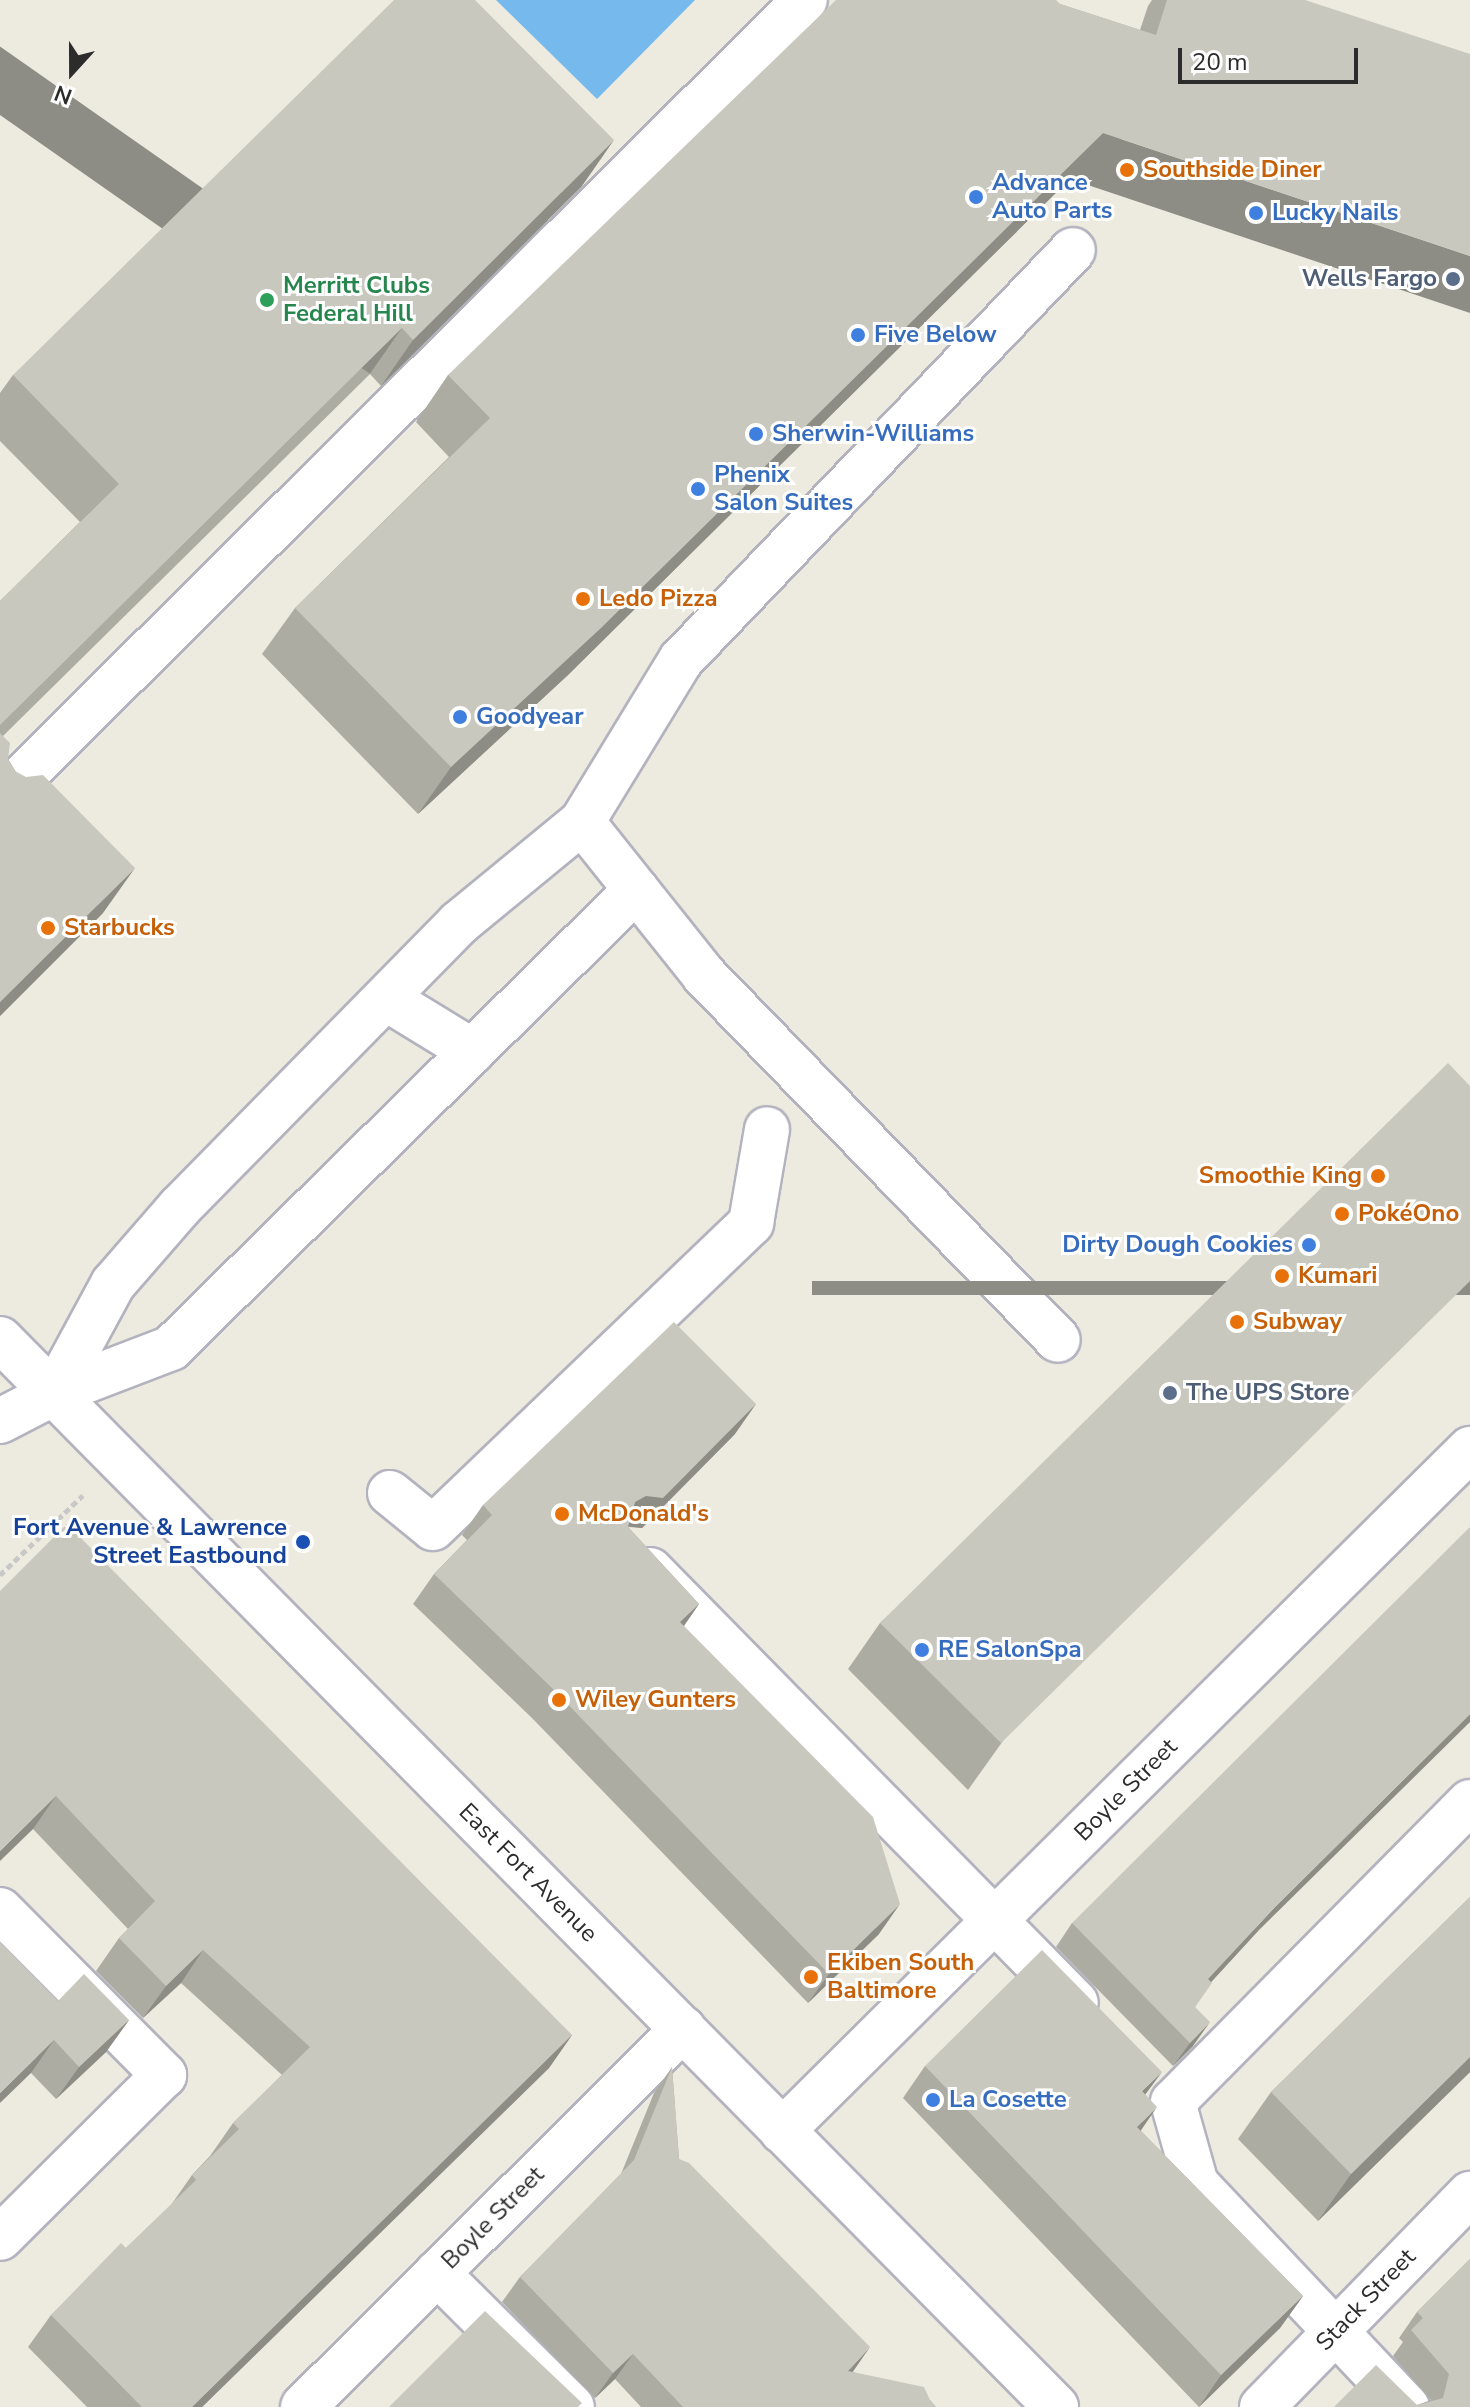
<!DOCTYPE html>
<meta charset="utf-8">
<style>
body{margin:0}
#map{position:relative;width:1470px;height:2407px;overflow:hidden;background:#edeae0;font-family:"Nunito Sans",sans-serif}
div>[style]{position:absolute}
.water>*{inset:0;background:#76b9ec}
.path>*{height:5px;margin-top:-2.5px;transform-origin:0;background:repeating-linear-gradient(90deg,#c8c8c8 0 6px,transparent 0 10px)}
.roads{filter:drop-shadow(2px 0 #b3b3bf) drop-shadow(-2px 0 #b3b3bf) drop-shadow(0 2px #b3b3bf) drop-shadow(0 -2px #b3b3bf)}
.minor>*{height:44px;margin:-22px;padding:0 22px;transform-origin:22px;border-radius:22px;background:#fff}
.wall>*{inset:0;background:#adaca3}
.shaded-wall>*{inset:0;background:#8d8c85;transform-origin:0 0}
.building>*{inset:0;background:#c9c8be}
.dots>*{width:22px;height:22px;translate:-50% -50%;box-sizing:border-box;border:4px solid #fff;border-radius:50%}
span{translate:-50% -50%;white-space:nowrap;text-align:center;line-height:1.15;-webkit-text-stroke:6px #fff;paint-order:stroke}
.food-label{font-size:24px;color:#c56008;font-weight:700}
.left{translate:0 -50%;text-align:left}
.right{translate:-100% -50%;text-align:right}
.shop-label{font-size:24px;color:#366cbe;font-weight:700}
.service-label{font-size:24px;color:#4e5e75;font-weight:700}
.leisure-label{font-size:24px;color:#27864d;font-weight:700}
.transit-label{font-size:24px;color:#164399;font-weight:700}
.street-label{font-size:24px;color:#2c2c2c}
.north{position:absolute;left:32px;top:32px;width:80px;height:80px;-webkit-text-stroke:6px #fff;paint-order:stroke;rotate:201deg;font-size:22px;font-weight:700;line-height:32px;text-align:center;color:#2c2c2c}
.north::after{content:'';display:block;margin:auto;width:28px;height:36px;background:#2c2c2c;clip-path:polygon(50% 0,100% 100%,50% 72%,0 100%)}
.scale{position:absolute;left:1178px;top:48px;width:180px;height:36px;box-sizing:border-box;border:4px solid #2c2c2c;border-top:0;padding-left:10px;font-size:24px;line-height:28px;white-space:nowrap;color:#2c2c2c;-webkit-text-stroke:6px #fff;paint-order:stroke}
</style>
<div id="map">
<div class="water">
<i style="clip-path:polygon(496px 0,695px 0,597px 99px)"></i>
</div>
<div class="path">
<i style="left:0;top:1575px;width:115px;rotate:-43.9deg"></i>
</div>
<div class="roads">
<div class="minor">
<i style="left:0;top:799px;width:1134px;rotate:-44.79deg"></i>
<i style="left:582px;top:822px;width:196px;rotate:51.4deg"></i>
<i style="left:704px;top:975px;width:508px;rotate:45.88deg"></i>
<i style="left:387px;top:999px;width:100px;rotate:31.5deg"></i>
<i style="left:0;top:1339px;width:1502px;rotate:45.32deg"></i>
<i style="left:54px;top:1393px;width:124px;rotate:-61.6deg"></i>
<i style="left:113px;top:1284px;width:102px;rotate:-49deg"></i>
<i style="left:180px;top:1207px;width:398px;rotate:-45.5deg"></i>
<i style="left:459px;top:923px;width:159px;rotate:-39.4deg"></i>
<i style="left:582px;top:822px;width:190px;rotate:-58.6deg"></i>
<i style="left:681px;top:660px;width:567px;rotate:-46.29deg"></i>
<i style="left:0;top:1421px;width:61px;rotate:-27.4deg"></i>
<i style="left:54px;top:1393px;width:125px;rotate:-21deg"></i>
<i style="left:171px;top:1348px;width:653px;rotate:-44.57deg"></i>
<i style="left:390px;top:1493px;width:55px;rotate:39.1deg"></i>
<i style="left:433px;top:1528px;width:441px;rotate:-43.8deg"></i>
<i style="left:751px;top:1223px;width:95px;rotate:-80.3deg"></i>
<i style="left:650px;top:1570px;width:607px;rotate:45.47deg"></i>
<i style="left:0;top:1910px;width:233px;rotate:45.2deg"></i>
<i style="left:164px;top:2075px;width:231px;rotate:135.2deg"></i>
<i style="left:782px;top:2131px;width:969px;rotate:-44.75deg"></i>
<i style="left:437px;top:2273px;width:190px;rotate:44.8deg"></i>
<i style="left:303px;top:2407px;width:536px;rotate:-44.85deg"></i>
<i style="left:1262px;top:2407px;width:298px;rotate:-45.7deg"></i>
<i style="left:1407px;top:2407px;width:307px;rotate:-133.4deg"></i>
<i style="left:1196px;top:2184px;width:85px;rotate:-105.7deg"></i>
<i style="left:1173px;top:2102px;width:422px;rotate:-45.3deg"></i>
</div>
</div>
<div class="wall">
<i style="clip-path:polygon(1152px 0,1305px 0,1070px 179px,568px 675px,418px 814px,262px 654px,295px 608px,449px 457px,416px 422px,448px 375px,1060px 4px,1140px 30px,1148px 6px)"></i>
<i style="clip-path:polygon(582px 186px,381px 386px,370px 374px,3px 736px,8px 759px,103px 913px,0 1016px,0 601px,80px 522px,0 441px,0 393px,13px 375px)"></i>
<i style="clip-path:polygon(1470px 1086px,968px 1790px,848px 1669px,880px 1623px)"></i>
<i style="clip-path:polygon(735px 1434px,642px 1528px,628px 1527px,699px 1604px,684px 1626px,879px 1934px,808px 2003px,532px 1718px,413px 1604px,434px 1574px,467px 1540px,462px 1535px,483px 1505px)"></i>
<i style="clip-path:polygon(0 1591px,572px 2035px,549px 2068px,202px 2407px,87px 2407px,28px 2347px,51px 2315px,126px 2248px,171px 2205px,192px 2175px,210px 2156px,233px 2123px,282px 2075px,181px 1983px,143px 2018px,96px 1971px,119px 1938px,128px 1929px,33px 1829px)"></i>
<i style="clip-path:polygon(1470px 1897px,1470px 2072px,1318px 2221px,1238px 2139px,1271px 2092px)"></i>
<i style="clip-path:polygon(1072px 1923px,1258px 1931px,1211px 1982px,1195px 2007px,1193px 2046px,1173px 2066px,1056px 1947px)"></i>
<i style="clip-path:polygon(58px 2001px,129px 2020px,106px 2052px,56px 2099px,31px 2073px)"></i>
<i style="clip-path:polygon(925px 2066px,1145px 2095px,1141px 2131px,1303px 2296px,1280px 2328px,1199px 2407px,903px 2098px)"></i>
<i style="clip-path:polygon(672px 2067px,679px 2159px,853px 2372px,930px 2400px,936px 2407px,641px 2407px,615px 2379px,595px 2398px,502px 2302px,520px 2277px,621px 2174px,654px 2093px)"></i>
<i style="clip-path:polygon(1470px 2259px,1470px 2407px,1417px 2405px,1431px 2400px,1393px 2356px,1403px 2342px,1399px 2338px,1417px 2312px)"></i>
</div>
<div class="shaded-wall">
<i style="clip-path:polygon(1103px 133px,1470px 256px,1470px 313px,1070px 179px,568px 675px,418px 814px,451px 767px)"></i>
<i style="clip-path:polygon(614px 140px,582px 186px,381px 386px,413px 340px)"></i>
<i style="left:402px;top:328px;width:56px;height:565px;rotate:125deg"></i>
<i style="clip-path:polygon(135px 868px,103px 913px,0 1016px,0 1002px)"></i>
<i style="left:1470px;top:1281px;width:14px;height:658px;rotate:90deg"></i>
<i style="clip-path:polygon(756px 1404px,735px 1434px,642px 1528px,626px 1526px,635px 1502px)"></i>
<i style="clip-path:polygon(699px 1604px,678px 1634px,680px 1622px)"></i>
<i style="clip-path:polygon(1470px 1714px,1470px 1722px,1258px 1931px,1192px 2003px,1208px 1979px,1275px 1907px)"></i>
<i style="clip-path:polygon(56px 1796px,33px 1829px,0 1861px,0 1851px)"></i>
<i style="clip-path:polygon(900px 1904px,879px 1934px,808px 2003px,829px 1974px)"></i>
<i style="clip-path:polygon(203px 1950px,181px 1983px,143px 2018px,166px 1986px)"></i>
<i style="clip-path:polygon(129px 2020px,106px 2052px,56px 2099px,79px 2067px)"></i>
<i style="clip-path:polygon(1210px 2022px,1193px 2046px,1173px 2066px,1190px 2043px)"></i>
<i style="clip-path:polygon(572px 2035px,549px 2068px,202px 2407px,192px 2407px)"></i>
<i style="clip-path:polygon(54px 2040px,31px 2073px,0 2103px,0 2093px)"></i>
<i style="clip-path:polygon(1470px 2057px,1470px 2072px,1318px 2221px,1351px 2174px)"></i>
<i style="clip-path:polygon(1162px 2072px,1139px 2103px,1142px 2091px)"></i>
<i style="clip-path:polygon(1157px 2107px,1135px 2139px,1137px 2127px)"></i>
<i style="clip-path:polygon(1303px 2296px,1280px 2328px,1199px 2407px,1221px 2375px)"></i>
<i style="clip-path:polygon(870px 2347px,852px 2373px,848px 2371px)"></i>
<i style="clip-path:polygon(633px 2354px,615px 2379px,595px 2398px,613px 2373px)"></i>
</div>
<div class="building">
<i style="clip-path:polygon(394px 0,475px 0,614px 140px,413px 340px,402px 328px,0 725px,0 601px,119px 484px,13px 375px)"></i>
<i style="clip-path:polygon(836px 0,1056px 0,1060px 4px,1156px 35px,1167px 0,1305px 0,1470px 54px,1470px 256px,1103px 133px,601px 628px,451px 767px,295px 608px,490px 418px,448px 375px)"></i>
<i style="clip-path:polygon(0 733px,10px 743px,8px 759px,15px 771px,26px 777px,43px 775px,135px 868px,0 1002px)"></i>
<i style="clip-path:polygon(1448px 1063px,1470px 1086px,1470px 1281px,1001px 1743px,880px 1623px)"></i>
<i style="clip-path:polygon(674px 1322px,756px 1404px,663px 1498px,646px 1496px,635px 1502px,628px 1527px,699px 1604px,680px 1622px,873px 1817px,900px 1904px,829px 1974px,552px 1688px,434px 1574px,492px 1515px,483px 1505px)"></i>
<i style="clip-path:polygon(67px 1524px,572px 2035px,192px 2407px,142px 2407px,51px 2315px,121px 2243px,126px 2248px,196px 2180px,192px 2175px,239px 2129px,233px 2123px,310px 2047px,203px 1950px,166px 1986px,119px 1938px,155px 1901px,56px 1796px,0 1851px,0 1591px)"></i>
<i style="clip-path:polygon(1470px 1527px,1470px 1714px,1275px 1907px,1208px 1979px,1212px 1983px,1195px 2007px,1210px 2022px,1190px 2043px,1072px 1923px)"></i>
<i style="clip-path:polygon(1470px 1897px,1470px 2057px,1351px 2174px,1271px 2092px)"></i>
<i style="clip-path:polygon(0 1942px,58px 2001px,84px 1974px,129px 2020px,79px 2067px,54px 2040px,0 2093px)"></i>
<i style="clip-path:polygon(1042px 1950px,1162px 2072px,1142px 2091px,1157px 2107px,1137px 2127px,1303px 2296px,1221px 2375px,925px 2066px)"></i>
<i style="clip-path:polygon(672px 2067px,679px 2159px,689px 2163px,870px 2347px,848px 2371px,924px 2387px,930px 2400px,936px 2407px,683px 2407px,633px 2354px,613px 2373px,520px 2277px,634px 2160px)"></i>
<i style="clip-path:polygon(1470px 2259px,1470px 2407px,1334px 2407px,1376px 2365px,1417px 2405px,1443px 2398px,1449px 2374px,1411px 2330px,1423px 2318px,1417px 2312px)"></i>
<i style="clip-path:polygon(485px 2311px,582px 2403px,578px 2407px,389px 2407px)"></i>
</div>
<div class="dots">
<i style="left:1127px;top:170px;background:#e8710a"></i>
<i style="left:976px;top:197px;background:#3f7fe0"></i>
<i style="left:1256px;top:213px;background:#3f7fe0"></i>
<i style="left:1453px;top:279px;background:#5c6f8a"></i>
<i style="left:267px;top:300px;background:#2e9e5b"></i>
<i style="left:858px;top:335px;background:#3f7fe0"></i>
<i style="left:756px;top:434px;background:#3f7fe0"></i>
<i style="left:698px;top:489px;background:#3f7fe0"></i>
<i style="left:583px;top:599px;background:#e8710a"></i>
<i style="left:460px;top:717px;background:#3f7fe0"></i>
<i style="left:48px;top:928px;background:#e8710a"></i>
<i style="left:1378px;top:1176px;background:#e8710a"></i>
<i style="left:1342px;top:1214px;background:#e8710a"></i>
<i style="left:1309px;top:1245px;background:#3f7fe0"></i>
<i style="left:1282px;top:1276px;background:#e8710a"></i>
<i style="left:1237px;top:1322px;background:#e8710a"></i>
<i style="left:1170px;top:1393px;background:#5c6f8a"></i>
<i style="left:562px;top:1514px;background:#e8710a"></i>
<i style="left:303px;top:1542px;background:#1a4fb4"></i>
<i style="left:922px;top:1650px;background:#3f7fe0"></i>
<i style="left:559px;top:1700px;background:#e8710a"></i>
<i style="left:811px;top:1977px;background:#e8710a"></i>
<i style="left:933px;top:2100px;background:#3f7fe0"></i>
</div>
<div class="food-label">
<span class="left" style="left:1143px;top:170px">Southside Diner</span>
<span class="left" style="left:599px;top:599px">Ledo Pizza</span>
<span class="left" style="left:64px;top:928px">Starbucks</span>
<span class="right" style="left:1362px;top:1176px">Smoothie King</span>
<span class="left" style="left:1358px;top:1214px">PokéOno</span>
<span class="left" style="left:1298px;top:1276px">Kumari</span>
<span class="left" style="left:1253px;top:1322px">Subway</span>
<span class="left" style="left:578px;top:1514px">McDonald's</span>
<span class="left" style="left:575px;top:1700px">Wiley Gunters</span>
<span class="left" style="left:827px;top:1977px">Ekiben South<br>Baltimore</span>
</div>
<div class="shop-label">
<span class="left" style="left:992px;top:197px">Advance<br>Auto Parts</span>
<span class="left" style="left:1272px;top:213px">Lucky Nails</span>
<span class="left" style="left:874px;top:335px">Five Below</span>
<span class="left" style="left:772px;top:434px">Sherwin-Williams</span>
<span class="left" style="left:714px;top:489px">Phenix<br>Salon Suites</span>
<span class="left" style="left:476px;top:717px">Goodyear</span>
<span class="right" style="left:1293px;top:1245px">Dirty Dough Cookies</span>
<span class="left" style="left:938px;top:1650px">RE SalonSpa</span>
<span class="left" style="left:949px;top:2100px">La Cosette</span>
</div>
<div class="service-label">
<span class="right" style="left:1437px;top:279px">Wells Fargo</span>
<span class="left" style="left:1186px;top:1393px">The UPS Store</span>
</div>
<div class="leisure-label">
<span class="left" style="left:283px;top:300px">Merritt Clubs<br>Federal Hill</span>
</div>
<div class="transit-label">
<span class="right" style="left:287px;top:1542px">Fort Avenue &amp; Lawrence<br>Street Eastbound</span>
</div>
<div class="street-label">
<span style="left:1126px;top:1790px;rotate:-45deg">Boyle Street</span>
<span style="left:528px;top:1873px;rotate:45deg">East Fort Avenue</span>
<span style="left:493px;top:2218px;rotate:-45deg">Boyle Street</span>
<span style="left:1366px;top:2300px;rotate:-46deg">Stack Street</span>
</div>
<div class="north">N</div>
<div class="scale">20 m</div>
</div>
